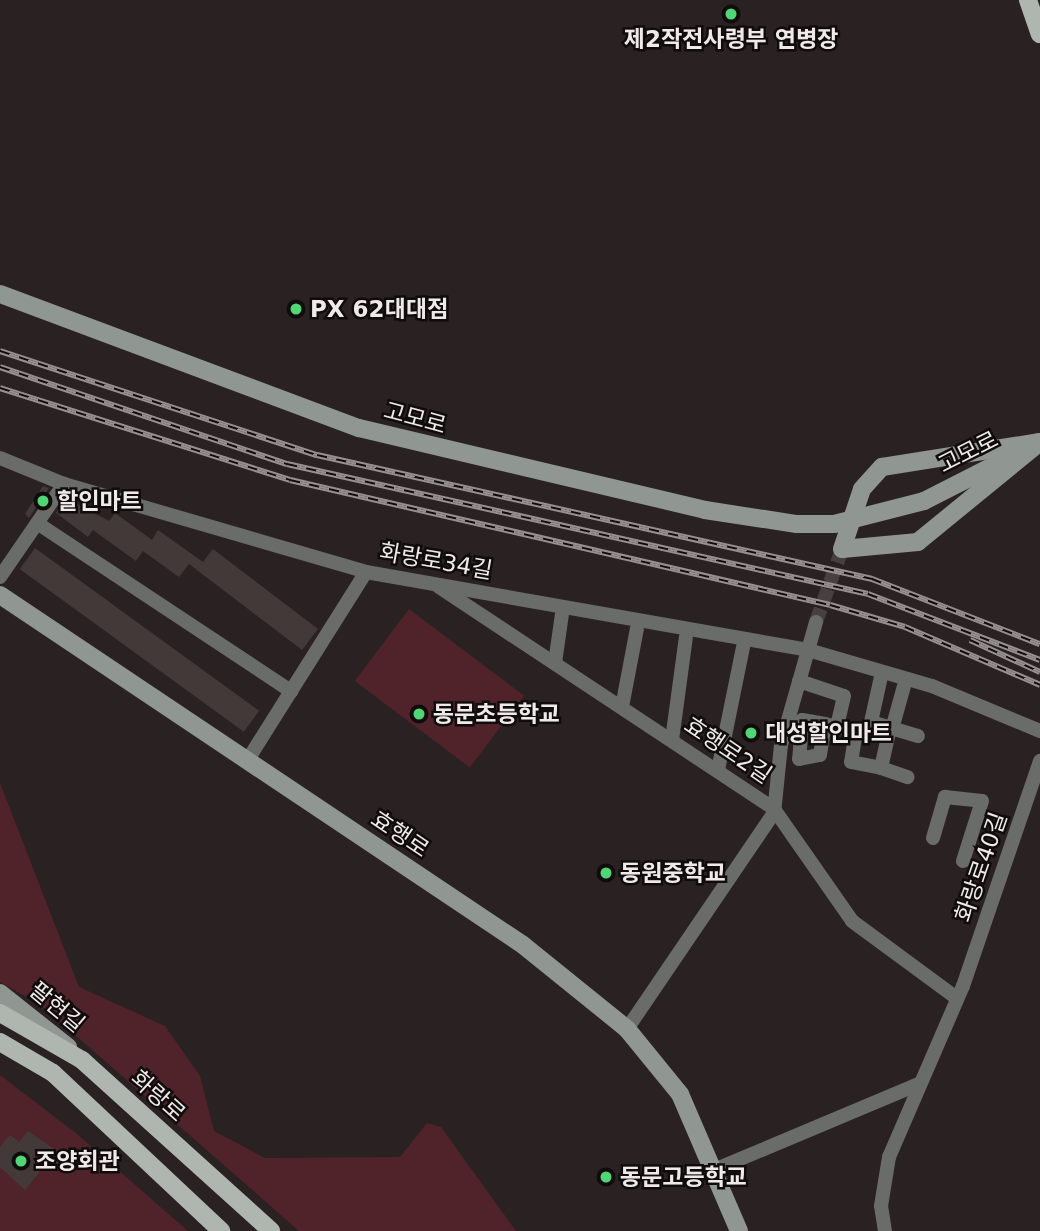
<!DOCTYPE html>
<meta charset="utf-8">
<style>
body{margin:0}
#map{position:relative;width:1040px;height:1231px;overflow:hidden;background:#2a2122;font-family:"DejaVu Sans","Noto Sans KR",sans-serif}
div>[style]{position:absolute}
.green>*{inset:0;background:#50232a;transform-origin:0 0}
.building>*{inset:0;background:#433939;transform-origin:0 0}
.street-tunnel>*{height:14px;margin-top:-7px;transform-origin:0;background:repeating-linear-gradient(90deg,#483f40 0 14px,transparent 0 21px)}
.street>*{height:14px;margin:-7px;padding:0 7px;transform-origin:7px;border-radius:7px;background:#696c69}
.secondary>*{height:18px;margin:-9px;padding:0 9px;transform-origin:9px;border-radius:9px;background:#909691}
.primary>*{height:18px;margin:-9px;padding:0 9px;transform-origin:9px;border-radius:9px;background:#aeb6af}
.rail>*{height:6px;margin-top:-3px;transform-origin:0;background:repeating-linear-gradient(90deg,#100c0c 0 10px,#979091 0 20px);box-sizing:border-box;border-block:2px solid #979091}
.dots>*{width:19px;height:19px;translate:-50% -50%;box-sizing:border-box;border:4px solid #100c0c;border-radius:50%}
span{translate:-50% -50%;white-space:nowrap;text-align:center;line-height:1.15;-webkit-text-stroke:5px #100c0c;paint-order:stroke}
.poi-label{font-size:23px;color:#f0e9ea;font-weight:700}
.left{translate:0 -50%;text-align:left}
.street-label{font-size:23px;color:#f0e9ea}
</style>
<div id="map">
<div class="green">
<i style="left:409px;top:609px;width:144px;height:90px;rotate:37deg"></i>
<i style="clip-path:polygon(0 783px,79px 987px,165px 1026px,200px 1076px,214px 1131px,265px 1158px,400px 1157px,427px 1123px,441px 1127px,516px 1231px,299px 1231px,42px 1006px,0 982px)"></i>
<i style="clip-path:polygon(0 1075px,77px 1134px,188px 1231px,0 1231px)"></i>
</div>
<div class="building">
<i style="clip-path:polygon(43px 486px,49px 488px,29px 518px,25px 514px)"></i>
<i style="clip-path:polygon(66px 498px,109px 521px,115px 513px,152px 540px,158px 530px,203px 562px,213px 549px,318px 629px,302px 650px,189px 564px,179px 577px,143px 551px,136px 561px,93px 530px,88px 537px,56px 513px)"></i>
<i style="left:35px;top:548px;width:277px;height:26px;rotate:36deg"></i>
<i style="clip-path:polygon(28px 1131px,70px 1160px,61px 1169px,50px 1159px,25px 1190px,0 1167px,0 1147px,10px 1135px,19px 1142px)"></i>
</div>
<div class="street-tunnel">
<i style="left:816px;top:622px;width:71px;rotate:-70.3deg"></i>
</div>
<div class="street">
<i style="left:0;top:458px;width:69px;rotate:22.1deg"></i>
<i style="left:64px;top:484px;width:315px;rotate:16.2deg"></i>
<i style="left:366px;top:572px;width:449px;rotate:10deg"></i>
<i style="left:808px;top:650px;width:129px;rotate:16.2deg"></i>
<i style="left:932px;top:686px;width:117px;rotate:22.6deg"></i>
<i style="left:37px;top:523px;width:305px;rotate:33.5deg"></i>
<i style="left:0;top:577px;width:113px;rotate:-55.5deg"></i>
<i style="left:439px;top:587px;width:402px;rotate:33.5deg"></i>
<i style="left:774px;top:809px;width:136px;rotate:55.1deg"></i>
<i style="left:852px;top:921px;width:128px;rotate:36.4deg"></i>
<i style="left:555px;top:663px;width:49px;rotate:-81.9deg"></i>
<i style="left:882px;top:672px;width:51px;rotate:102.4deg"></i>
<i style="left:871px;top:722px;width:49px;rotate:16.6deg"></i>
<i style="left:799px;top:681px;width:47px;rotate:18.4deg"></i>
<i style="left:844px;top:696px;width:31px;rotate:103deg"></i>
<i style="left:622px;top:707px;width:80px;rotate:-79.2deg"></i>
<i style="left:825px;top:724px;width:23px;rotate:-170deg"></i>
<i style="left:802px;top:720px;width:39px;rotate:94deg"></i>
<i style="left:799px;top:759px;width:21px;rotate:-11deg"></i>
<i style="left:820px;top:755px;width:31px;rotate:-81deg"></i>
<i style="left:825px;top:724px;width:32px;rotate:13deg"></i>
<i style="left:856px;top:731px;width:31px;rotate:99deg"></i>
<i style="left:851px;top:762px;width:31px;rotate:11deg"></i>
<i style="left:890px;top:728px;width:41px;rotate:102.7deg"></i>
<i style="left:881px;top:768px;width:28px;rotate:19deg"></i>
<i style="left:892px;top:729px;width:52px;rotate:-74.4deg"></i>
<i style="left:672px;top:740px;width:104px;rotate:-82.3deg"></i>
<i style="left:247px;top:761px;width:223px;rotate:-57.8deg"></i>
<i style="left:718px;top:770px;width:126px;rotate:-78.5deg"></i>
<i style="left:933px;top:838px;width:43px;rotate:-73.7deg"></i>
<i style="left:945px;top:797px;width:37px;rotate:6deg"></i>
<i style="left:982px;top:801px;width:63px;rotate:107.6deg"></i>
<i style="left:627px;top:1029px;width:261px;rotate:-55.8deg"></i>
<i style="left:774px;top:813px;width:68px;rotate:-84.1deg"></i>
<i style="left:781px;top:745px;width:128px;rotate:-74.1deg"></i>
<i style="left:714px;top:1170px;width:222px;rotate:-22.8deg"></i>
<i style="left:885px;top:1231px;width:25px;rotate:-99deg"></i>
<i style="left:881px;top:1206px;width:50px;rotate:-80.7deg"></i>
<i style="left:889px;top:1157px;width:186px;rotate:-66.6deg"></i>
<i style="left:963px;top:986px;width:238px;rotate:-71.1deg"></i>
</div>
<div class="secondary">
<i style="left:0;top:294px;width:383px;rotate:20.5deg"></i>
<i style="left:359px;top:428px;width:356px;rotate:13.3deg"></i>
<i style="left:705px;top:510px;width:93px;rotate:8.7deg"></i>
<i style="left:797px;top:524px;width:37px"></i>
<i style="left:834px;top:524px;width:93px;rotate:-14.3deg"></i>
<i style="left:924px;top:501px;width:130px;rotate:-27deg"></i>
<i style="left:1040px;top:442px;width:158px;rotate:140.7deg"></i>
<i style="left:918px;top:542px;width:76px;rotate:174.7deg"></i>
<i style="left:842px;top:549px;width:63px;rotate:-71.6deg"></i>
<i style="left:862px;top:489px;width:30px;rotate:-48deg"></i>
<i style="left:882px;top:467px;width:160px;rotate:-9deg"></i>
<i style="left:0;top:595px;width:629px;rotate:33.79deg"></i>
<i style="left:523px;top:945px;width:134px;rotate:38.9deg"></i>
<i style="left:627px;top:1029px;width:84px;rotate:50.8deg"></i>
<i style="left:680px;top:1094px;width:149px;rotate:66.7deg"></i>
<i style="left:0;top:993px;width:87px;rotate:38.5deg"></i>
</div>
<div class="primary">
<i style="left:1028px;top:0;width:36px;rotate:71deg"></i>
<i style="left:0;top:1013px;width:95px;rotate:29.8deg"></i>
<i style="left:82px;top:1060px;width:255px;rotate:42.1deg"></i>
<i style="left:0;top:1042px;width:61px;rotate:30.3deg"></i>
<i style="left:53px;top:1073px;width:231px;rotate:43.2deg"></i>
</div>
<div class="rail">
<i style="left:0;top:351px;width:334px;rotate:18.2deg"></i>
<i style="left:317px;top:455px;width:569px;rotate:12.59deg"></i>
<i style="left:872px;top:579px;width:180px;rotate:21.2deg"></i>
<i style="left:0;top:367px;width:303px;rotate:18.7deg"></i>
<i style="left:287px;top:464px;width:595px;rotate:12.61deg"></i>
<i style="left:868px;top:594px;width:184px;rotate:21deg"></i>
<i style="left:0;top:388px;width:304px;rotate:17.6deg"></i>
<i style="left:290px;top:480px;width:554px;rotate:13.03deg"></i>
<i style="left:830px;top:605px;width:78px;rotate:16.3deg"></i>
<i style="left:905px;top:627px;width:147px;rotate:23.2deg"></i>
<i style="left:970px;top:640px;width:77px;rotate:24.6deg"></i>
</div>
<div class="dots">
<i style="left:731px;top:14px;background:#50d674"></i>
<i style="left:296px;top:309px;background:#50d674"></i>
<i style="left:43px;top:501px;background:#50d674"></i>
<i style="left:419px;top:714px;background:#50d674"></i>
<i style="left:751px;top:733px;background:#50d674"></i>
<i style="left:606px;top:873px;background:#50d674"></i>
<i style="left:21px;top:1161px;background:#50d674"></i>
<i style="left:606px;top:1177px;background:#50d674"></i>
</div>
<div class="poi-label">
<span style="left:731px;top:39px">제2작전사령부 연병장</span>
<span class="left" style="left:310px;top:309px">PX 62대대점</span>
<span class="left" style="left:57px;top:501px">할인마트</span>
<span class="left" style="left:433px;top:714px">동문초등학교</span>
<span class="left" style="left:765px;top:733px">대성할인마트</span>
<span class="left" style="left:620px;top:873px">동원중학교</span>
<span class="left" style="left:35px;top:1161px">조양회관</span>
<span class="left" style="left:620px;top:1177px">동문고등학교</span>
</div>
<div class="street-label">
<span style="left:415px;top:418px;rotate:15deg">고모로</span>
<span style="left:968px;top:452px;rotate:-27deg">고모로</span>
<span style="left:436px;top:561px;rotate:10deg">화랑로34길</span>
<span style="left:728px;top:750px;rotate:34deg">효행로2길</span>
<span style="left:400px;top:834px;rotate:34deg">효행로</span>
<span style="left:981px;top:867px;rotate:-71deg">화랑로40길</span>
<span style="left:57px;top:1007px;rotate:40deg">팔현길</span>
<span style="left:158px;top:1096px;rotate:42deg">화랑로</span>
</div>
</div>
